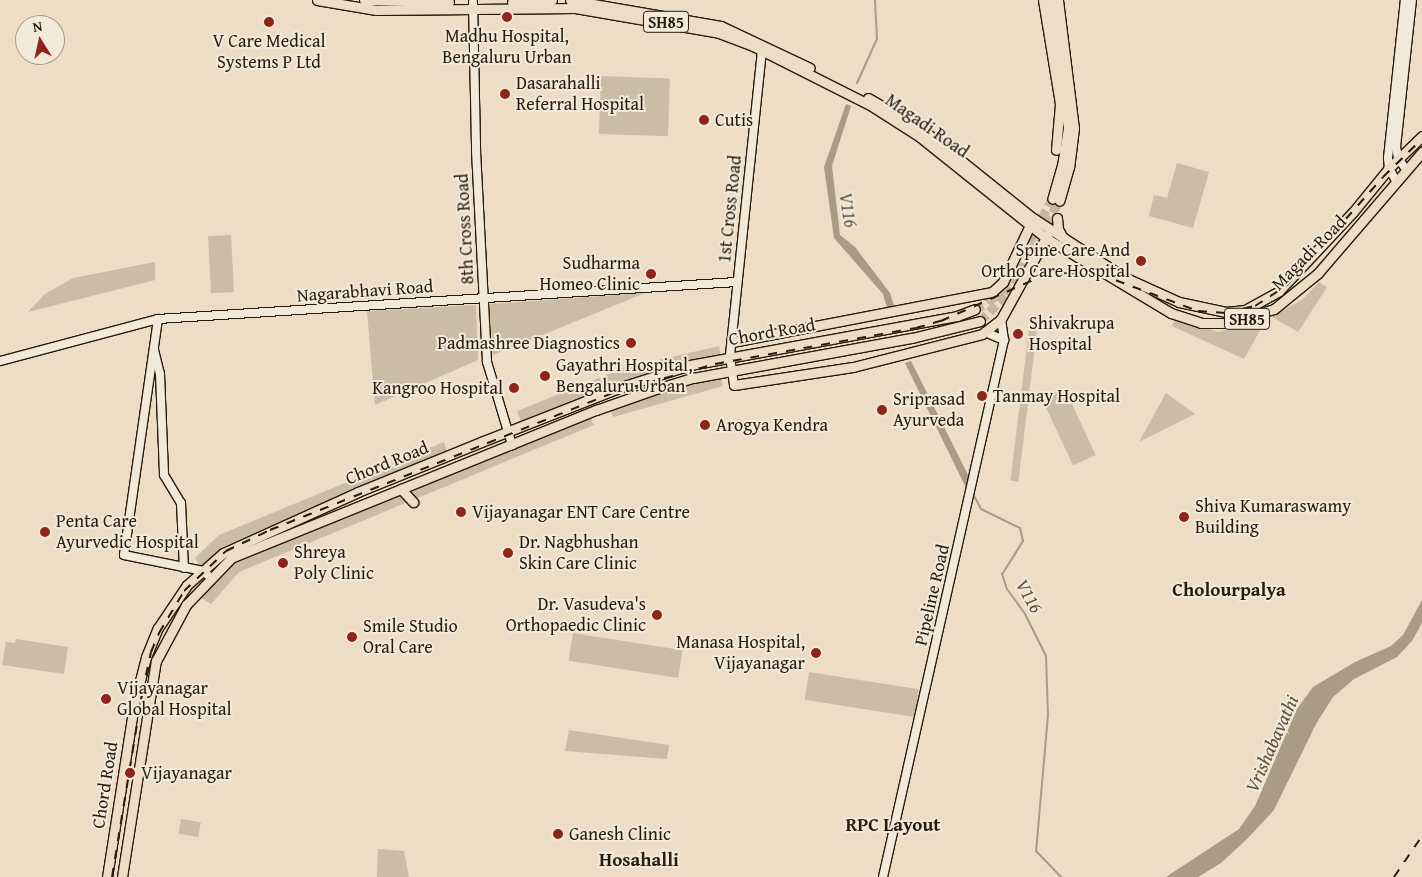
<!DOCTYPE html>
<style>
body{margin:0}
#map{position:relative;width:1422px;height:877px;overflow:hidden;background:#ecddc4;font-family:"Gentium Book Plus",serif}
div>[style]{position:absolute}
.green>*{inset:0;background:#cbbca5;transform-origin:0 0}
.water>*{inset:0;background:#a99b86}
.stream>*{height:2px;margin:-1px;padding:0 1px;transform-origin:1px;border-radius:1px;background:#a99b86}
.primary-tunnel>*{height:9px;margin-top:-4.5px;transform-origin:0;background:repeating-linear-gradient(90deg,#c5b69f 0 9px,transparent 0 13.5px)}
.roads{filter:drop-shadow(1px 0 #271b0d) drop-shadow(-1px 0 #271b0d) drop-shadow(0 1px #271b0d) drop-shadow(0 -1px #271b0d)}
.secondary>*{height:8px;margin:-4px;padding:0 4px;transform-origin:4px;border-radius:4px;background:#f3e9d9}
.primary>*{height:9px;margin:-4.5px;padding:0 4.5px;transform-origin:4.5px;border-radius:4.5px;background:#ecddc4}
.rail>*{height:2px;margin-top:-1px;transform-origin:0;background:repeating-linear-gradient(90deg,#271b0d 0 9px,transparent 0 18px)}
.dots>*{width:14px;height:14px;translate:-50% -50%;box-sizing:border-box;border:2px solid #f3e9d9;border-radius:50%}
span{translate:-50% -50%;white-space:nowrap;text-align:center;line-height:1.15;-webkit-text-stroke:4px #f3e9d9;paint-order:stroke}
.shield-label span{padding:1px 4px;background:#f3e9d9;border:1px solid;border-radius:4px;-webkit-text-stroke-width:0}
.shield-label{font-size:16px;color:#271b0d;font-weight:700}
.poi-label{font-size:18px;color:#271b0d}
.left{translate:0 -50%;text-align:left}
.right{translate:-100% -50%;text-align:right}
.street-label{font-size:18px;color:#271b0d}
.water-label{font-size:19px;color:#5b4e3d;font-style:italic}
.neighbourhood-label{font-size:19px;color:#271b0d;font-weight:700}
.north{position:absolute;left:15px;top:15px;width:50px;height:50px;box-sizing:border-box;background:#f3e9d9;border:1px solid #a19787;border-radius:50%;rotate:350deg;font-size:14px;font-weight:700;line-height:20px;text-align:center;color:#271b0d}
.north::after{content:'';display:block;margin:auto;width:18px;height:22px;background:#8f2418;clip-path:polygon(50% 0,100% 100%,50% 72%,0 100%)}
</style>
<div id="map">
<div class="green">
<i style="left:601px;top:76px;width:69px;height:58px;rotate:2deg"></i>
<i style="clip-path:polygon(1177px 163px,1209px 172px,1193px 228px,1149px 216px,1154px 195px,1167px 198px)"></i>
<i style="left:231px;top:235px;width:57px;height:23px;rotate:87deg"></i>
<i style="clip-path:polygon(155px 262px,155px 280px,28px 312px,45px 294px,73px 278px)"></i>
<i style="clip-path:polygon(1319px 282px,1327px 287px,1298px 332px,1272px 317px,1303px 299px)"></i>
<i style="clip-path:polygon(645px 293px,493px 355px,489px 304px)"></i>
<i style="clip-path:polygon(476px 305px,478px 360px,375px 405px,367px 311px)"></i>
<i style="clip-path:polygon(1175px 318px,1218px 332px,1248px 324px,1263px 325px,1244px 359px,1172px 326px)"></i>
<i style="left:1029px;top:329px;width:8px;height:153px;rotate:7deg"></i>
<i style="clip-path:polygon(719px 346px,721px 355px,689px 362px,522px 424px,517px 411px,624px 368px)"></i>
<i style="clip-path:polygon(720px 373px,723px 386px,613px 417px,609px 407px)"></i>
<i style="left:1064px;top:387px;width:75px;height:25px;rotate:65deg"></i>
<i style="clip-path:polygon(1166px 393px,1195px 414px,1139px 442px)"></i>
<i style="clip-path:polygon(589px 415px,594px 425px,239px 572px,211px 604px,201px 598px,245px 553px,402px 494px)"></i>
<i style="clip-path:polygon(444px 442px,447px 452px,222px 547px,201px 568px,195px 558px,219px 535px)"></i>
<i style="left:573px;top:633px;width:111px;height:28px;rotate:9deg"></i>
<i style="clip-path:polygon(16px 639px,68px 647px,64px 674px,2px 665px,6px 642px,15px 643px)"></i>
<i style="left:809px;top:672px;width:111px;height:28px;rotate:9deg"></i>
<i style="clip-path:polygon(569px 730px,669px 745px,667px 759px,565px 751px)"></i>
<i style="left:181px;top:819px;width:20px;height:15px;rotate:9deg"></i>
<i style="clip-path:polygon(378px 849px,404px 851px,409px 877px,377px 877px)"></i>
</div>
<div class="water">
<i style="clip-path:polygon(846px 104px,851px 106px,832px 166px,840px 235px,855px 247px,890px 293px,894px 306px,887px 308px,883px 294px,834px 238px,824px 167px)"></i>
<i style="clip-path:polygon(911px 361px,970px 479px,966px 488px,905px 363px)"></i>
<i style="clip-path:polygon(1422px 600px,1422px 623px,1412px 641px,1397px 657px,1354px 679px,1333px 697px,1316px 724px,1274px 810px,1247px 839px,1221px 863px,1198px 877px,1166px 877px,1239px 829px,1255px 806px,1297px 709px,1313px 687px,1355px 662px,1391px 646px,1403px 635px)"></i>
</div>
<div class="stream">
<i style="left:857px;top:83px;width:48px;rotate:-65.6deg"></i>
<i style="left:877px;top:39px;width:39px;rotate:-93deg"></i>
<i style="left:972px;top:492px;width:19px;rotate:62deg"></i>
<i style="left:981px;top:509px;width:43px;rotate:26deg"></i>
<i style="left:1020px;top:528px;width:13px;rotate:77deg"></i>
<i style="left:1023px;top:541px;width:39px;rotate:122deg"></i>
<i style="left:1002px;top:574px;width:16px;rotate:72deg"></i>
<i style="left:1007px;top:589px;width:31px;rotate:54deg"></i>
<i style="left:1025px;top:614px;width:47px;rotate:63.4deg"></i>
<i style="left:1046px;top:656px;width:59px;rotate:88.1deg"></i>
<i style="left:1048px;top:715px;width:137px;rotate:95deg"></i>
<i style="left:1036px;top:851px;width:36px;rotate:46deg"></i>
</div>
<div class="primary-tunnel">
<i style="left:1023px;top:254px;width:62px;rotate:-62.2deg"></i>
<i style="left:975px;top:309px;width:14px;rotate:-25deg"></i>
<i style="left:988px;top:303px;width:30px;rotate:-48deg"></i>
<i style="left:980px;top:321px;width:37px;rotate:-44deg"></i>
<i style="left:1007px;top:295px;width:107px;rotate:-61deg"></i>
</div>
<div class="roads">
<div class="secondary">
<i style="left:473px;top:2px;width:149px;rotate:88.8deg"></i>
<i style="left:476px;top:151px;width:211px;rotate:87deg"></i>
<i style="left:487px;top:362px;width:87px;rotate:73.2deg"></i>
<i style="left:1405px;top:168px;width:12px;rotate:-125deg"></i>
<i style="left:1398px;top:158px;width:11px;rotate:-100deg"></i>
<i style="left:1396px;top:147px;width:148px;rotate:-83.8deg"></i>
<i style="left:1395px;top:179px;width:13px;rotate:-119deg"></i>
<i style="left:1389px;top:168px;width:10px;rotate:-96deg"></i>
<i style="left:1388px;top:158px;width:159px;rotate:-83.9deg"></i>
<i style="left:158px;top:319px;width:238px;rotate:98.2deg"></i>
<i style="left:124px;top:555px;width:81px;rotate:11.4deg"></i>
<i style="left:203px;top:571px;width:11px;rotate:41deg"></i>
<i style="left:985px;top:332px;width:21px;rotate:23deg"></i>
<i style="left:154px;top:350px;width:25px;rotate:76deg"></i>
<i style="left:160px;top:374px;width:101px;rotate:87.7deg"></i>
<i style="left:164px;top:475px;width:33px;rotate:59deg"></i>
<i style="left:181px;top:503px;width:65px;rotate:87.4deg"></i>
<i style="left:0;top:361px;width:163px;rotate:-14.9deg"></i>
<i style="left:158px;top:319px;width:580px;rotate:-3.66deg"></i>
<i style="left:734px;top:385px;width:30px;rotate:-98deg"></i>
<i style="left:730px;top:355px;width:309px;rotate:-84deg"></i>
<i style="left:883px;top:877px;width:550px;rotate:-77.3deg"></i>
<i style="left:1004px;top:340px;width:21px;rotate:-98deg"></i>
</div>
<div class="primary">
<i style="left:317px;top:0;width:60px;rotate:9.6deg"></i>
<i style="left:376px;top:10px;width:199px;rotate:-0.6deg"></i>
<i style="left:575px;top:8px;width:146px;rotate:9.8deg"></i>
<i style="left:719px;top:33px;width:36px;rotate:21deg"></i>
<i style="left:753px;top:46px;width:131px;rotate:26.8deg"></i>
<i style="left:870px;top:105px;width:59px;rotate:32.6deg"></i>
<i style="left:920px;top:137px;width:161px;rotate:38.7deg"></i>
<i style="left:1046px;top:238px;width:146px;rotate:31deg"></i>
<i style="left:1171px;top:313px;width:32px;rotate:18deg"></i>
<i style="left:1201px;top:323px;width:26px"></i>
<i style="left:1227px;top:323px;width:49px;rotate:-16.6deg"></i>
<i style="left:1274px;top:309px;width:57px;rotate:-39.3deg"></i>
<i style="left:1318px;top:273px;width:160px;rotate:-49.3deg"></i>
<i style="left:364px;top:0;width:85px;rotate:1.3deg"></i>
<i style="left:570px;top:0;width:153px;rotate:9.8deg"></i>
<i style="left:721px;top:26px;width:98px;rotate:25.3deg"></i>
<i style="left:1043px;top:0;width:105px;rotate:80.7deg"></i>
<i style="left:1060px;top:104px;width:46px;rotate:95deg"></i>
<i style="left:1051px;top:0;width:129px;rotate:82.4deg"></i>
<i style="left:1068px;top:128px;width:37px;rotate:99deg"></i>
<i style="left:1062px;top:165px;width:35px;rotate:106deg"></i>
<i style="left:1058px;top:0;width:129px;rotate:82.9deg"></i>
<i style="left:1074px;top:128px;width:39px;rotate:97deg"></i>
<i style="left:1069px;top:167px;width:35px;rotate:106deg"></i>
<i style="left:512px;top:2px;width:40px;rotate:-2.9deg"></i>
<i style="left:868px;top:98px;width:64px;rotate:30.2deg"></i>
<i style="left:923px;top:130px;width:141px;rotate:38.7deg"></i>
<i style="left:1033px;top:218px;width:108px;rotate:33deg"></i>
<i style="left:1124px;top:277px;width:60px;rotate:24.4deg"></i>
<i style="left:1179px;top:302px;width:48px;rotate:12deg"></i>
<i style="left:1226px;top:312px;width:19px;rotate:-6deg"></i>
<i style="left:1245px;top:310px;width:39px;rotate:-29deg"></i>
<i style="left:1279px;top:291px;width:108px;rotate:-46.9deg"></i>
<i style="left:1353px;top:212px;width:57px;rotate:-50.7deg"></i>
<i style="left:1389px;top:168px;width:46px;rotate:-44.1deg"></i>
<i style="left:1057px;top:218px;width:11px;rotate:85deg"></i>
<i style="left:1058px;top:229px;width:10px;rotate:61deg"></i>
<i style="left:732px;top:342px;width:265px;rotate:-10.9deg"></i>
<i style="left:992px;top:292px;width:15px;rotate:-42deg"></i>
<i style="left:1003px;top:282px;width:65px;rotate:-64.6deg"></i>
<i style="left:734px;top:385px;width:120px;rotate:-8.6deg"></i>
<i style="left:853px;top:367px;width:133px;rotate:-14.3deg"></i>
<i style="left:982px;top:334px;width:24px;rotate:-38deg"></i>
<i style="left:1001px;top:319px;width:97px;rotate:-61.1deg"></i>
<i style="left:401px;top:489px;width:18px;rotate:47deg"></i>
<i style="left:107px;top:877px;width:175px;rotate:-81.1deg"></i>
<i style="left:134px;top:704px;width:49px;rotate:-75.7deg"></i>
<i style="left:146px;top:657px;width:31px;rotate:-68deg"></i>
<i style="left:158px;top:628px;width:52px;rotate:-56deg"></i>
<i style="left:187px;top:585px;width:48px;rotate:-41.6deg"></i>
<i style="left:223px;top:553px;width:148px;rotate:-24.3deg"></i>
<i style="left:358px;top:492px;width:133px;rotate:-22.1deg"></i>
<i style="left:481px;top:442px;width:150px;rotate:-21.4deg"></i>
<i style="left:621px;top:387px;width:72px;rotate:-17.7deg"></i>
<i style="left:690px;top:365px;width:271px;rotate:-10.4deg"></i>
<i style="left:957px;top:316px;width:19px;rotate:-21deg"></i>
<i style="left:122px;top:877px;width:219px;rotate:-81.1deg"></i>
<i style="left:156px;top:661px;width:64px;rotate:-61.8deg"></i>
<i style="left:186px;top:605px;width:65px;rotate:-46.2deg"></i>
<i style="left:231px;top:558px;width:394px;rotate:-22.1deg"></i>
<i style="left:596px;top:410px;width:64px;rotate:-19.3deg"></i>
<i style="left:656px;top:389px;width:39px;rotate:-17deg"></i>
<i style="left:693px;top:378px;width:223px;rotate:-10.4deg"></i>
<i style="left:912px;top:338px;width:70px;rotate:-14deg"></i>
</div>
</div>
<div class="rail">
<i style="left:112px;top:877px;width:186px;rotate:-80.7deg"></i>
<i style="left:142px;top:693px;width:42px;rotate:-77.6deg"></i>
<i style="left:151px;top:652px;width:21px;rotate:-67deg"></i>
<i style="left:159px;top:633px;width:49px;rotate:-59.2deg"></i>
<i style="left:184px;top:591px;width:58px;rotate:-43.6deg"></i>
<i style="left:226px;top:551px;width:49px;rotate:-25.5deg"></i>
<i style="left:270px;top:530px;width:368px;rotate:-21.8deg"></i>
<i style="left:612px;top:393px;width:107px;rotate:-15.7deg"></i>
<i style="left:715px;top:364px;width:204px;rotate:-10.2deg"></i>
<i style="left:916px;top:328px;width:26px;rotate:-16deg"></i>
<i style="left:941px;top:321px;width:108px;rotate:-24deg"></i>
<i style="left:1040px;top:277px;width:26px;rotate:-9deg"></i>
<i style="left:1066px;top:273px;width:33px;rotate:2deg"></i>
<i style="left:1099px;top:274px;width:106px;rotate:20.5deg"></i>
<i style="left:1198px;top:311px;width:28px;rotate:4deg"></i>
<i style="left:1226px;top:313px;width:30px;rotate:-14deg"></i>
<i style="left:1255px;top:306px;width:37px;rotate:-33deg"></i>
<i style="left:1286px;top:286px;width:146px;rotate:-48.3deg"></i>
<i style="left:1383px;top:177px;width:54px;rotate:-44.3deg"></i>
<i style="left:1394px;top:877px;width:50px;rotate:-55.7deg"></i>
</div>
<div class="dots">
<i style="left:507px;top:17px;background:#8f2418"></i>
<i style="left:269px;top:22px;background:#8f2418"></i>
<i style="left:505px;top:94px;background:#8f2418"></i>
<i style="left:704px;top:120px;background:#8f2418"></i>
<i style="left:1141px;top:261px;background:#8f2418"></i>
<i style="left:651px;top:274px;background:#8f2418"></i>
<i style="left:1018px;top:334px;background:#8f2418"></i>
<i style="left:631px;top:343px;background:#8f2418"></i>
<i style="left:545px;top:376px;background:#8f2418"></i>
<i style="left:514px;top:388px;background:#8f2418"></i>
<i style="left:982px;top:396px;background:#8f2418"></i>
<i style="left:882px;top:410px;background:#8f2418"></i>
<i style="left:705px;top:425px;background:#8f2418"></i>
<i style="left:461px;top:512px;background:#8f2418"></i>
<i style="left:1184px;top:517px;background:#8f2418"></i>
<i style="left:45px;top:532px;background:#8f2418"></i>
<i style="left:508px;top:553px;background:#8f2418"></i>
<i style="left:283px;top:563px;background:#8f2418"></i>
<i style="left:657px;top:615px;background:#8f2418"></i>
<i style="left:352px;top:637px;background:#8f2418"></i>
<i style="left:816px;top:653px;background:#8f2418"></i>
<i style="left:106px;top:699px;background:#8f2418"></i>
<i style="left:130px;top:773px;background:#8f2418"></i>
<i style="left:558px;top:834px;background:#8f2418"></i>
</div>
<div class="shield-label">
<span style="left:666px;top:22px">SH85</span>
<span style="left:1247px;top:319px">SH85</span>
</div>
<div class="poi-label">
<span style="left:507px;top:47px">Madhu Hospital,<br>Bengaluru Urban</span>
<span style="left:269px;top:52px">V Care Medical<br>Systems P Ltd</span>
<span class="left" style="left:516px;top:94px">Dasarahalli<br>Referral Hospital</span>
<span class="left" style="left:715px;top:120px">Cutis</span>
<span class="right" style="left:1130px;top:261px">Spine Care And<br>Ortho Care Hospital</span>
<span class="right" style="left:640px;top:274px">Sudharma<br>Homeo Clinic</span>
<span class="left" style="left:1029px;top:334px">Shivakrupa<br>Hospital</span>
<span class="right" style="left:620px;top:343px">Padmashree Diagnostics</span>
<span class="left" style="left:556px;top:376px">Gayathri Hospital,<br>Bengaluru Urban</span>
<span class="right" style="left:503px;top:388px">Kangroo Hospital</span>
<span class="left" style="left:993px;top:396px">Tanmay Hospital</span>
<span class="left" style="left:893px;top:410px">Sriprasad<br>Ayurveda</span>
<span class="left" style="left:716px;top:425px">Arogya Kendra</span>
<span class="left" style="left:1195px;top:517px">Shiva Kumaraswamy<br>Building</span>
<span class="left" style="left:472px;top:512px">Vijayanagar ENT Care Centre</span>
<span class="left" style="left:56px;top:532px">Penta Care<br>Ayurvedic Hospital</span>
<span class="left" style="left:519px;top:553px">Dr. Nagbhushan<br>Skin Care Clinic</span>
<span class="left" style="left:294px;top:563px">Shreya<br>Poly Clinic</span>
<span class="right" style="left:646px;top:615px">Dr. Vasudeva's<br>Orthopaedic Clinic</span>
<span class="left" style="left:363px;top:637px">Smile Studio<br>Oral Care</span>
<span class="right" style="left:805px;top:653px">Manasa Hospital,<br>Vijayanagar</span>
<span class="left" style="left:117px;top:699px">Vijayanagar<br>Global Hospital</span>
<span class="left" style="left:141px;top:773px">Vijayanagar</span>
<span class="left" style="left:569px;top:834px">Ganesh Clinic</span>
</div>
<div class="street-label">
<span style="left:927px;top:126px;rotate:35deg">Magadi Road</span>
<span style="left:730px;top:209px;rotate:-84deg">1st Cross Road</span>
<span style="left:465px;top:229px;rotate:-93deg">8th Cross Road</span>
<span style="left:1309px;top:253px;rotate:-45deg">Magadi Road</span>
<span style="left:365px;top:291px;rotate:-4deg">Nagarabhavi Road</span>
<span style="left:772px;top:332px;rotate:-10deg">Chord Road</span>
<span style="left:387px;top:463px;rotate:-22deg">Chord Road</span>
<span style="left:932px;top:595px;rotate:-77deg">Pipeline Road</span>
<span style="left:105px;top:785px;rotate:-81deg">Chord Road</span>
</div>
<div class="water-label">
<span style="left:848px;top:210px;rotate:81deg">V116</span>
<span style="left:1029px;top:596px;rotate:60deg">V116</span>
<span style="left:1272px;top:744px;rotate:-66deg">Vrishabavathi</span>
</div>
<div class="neighbourhood-label">
<span style="left:1229px;top:590px">Cholourpalya</span>
<span style="left:893px;top:825px">RPC Layout</span>
<span style="left:639px;top:860px">Hosahalli</span>
</div>
<div class="north">N</div>
</div>
